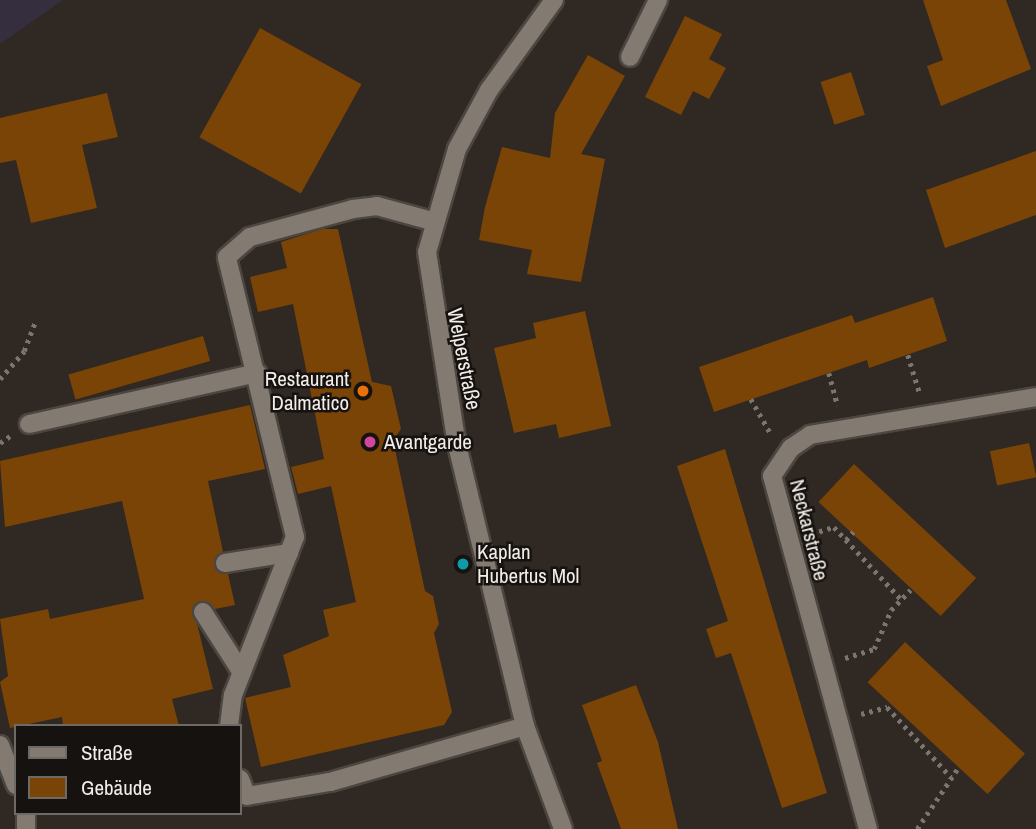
<!DOCTYPE html>
<meta charset="utf-8">
<style>
body{margin:0}
#map{position:relative;width:1036px;height:829px;overflow:hidden;background:#302822;font-family:"Archivo Narrow",sans-serif}
div>[style]{position:absolute}
.industrial>*{inset:0;background:#352e3e}
.building>*{inset:0;background:#794406;transform-origin:0 0}
.path>*{height:4.5px;margin-top:-2.25px;transform-origin:0;background:repeating-linear-gradient(90deg,#7b756f 0 3.5px,transparent 0 8.5px)}
.roads{filter:drop-shadow(2px 0 #4c4640) drop-shadow(-2px 0 #4c4640) drop-shadow(0 2px #4c4640) drop-shadow(0 -2px #4c4640)}
.minor>*{height:18px;margin:-9px;padding:0 9px;transform-origin:9px;border-radius:9px;background:#837a72}
.dots>*{width:19px;height:19px;translate:-50% -50%;box-sizing:border-box;border:4px solid #15120f;border-radius:50%}
span{translate:-50% -50%;white-space:nowrap;text-align:center;line-height:1.15;-webkit-text-stroke:5px #15120f;paint-order:stroke}
.street-label{font-size:21px;color:#f2ede9}
.poi-label{font-size:21px;color:#f2ede9}
.right{translate:-100% -50%;text-align:right}
.left{translate:0 -50%;text-align:left}
.legend{position:absolute;left:14px;top:724px;width:228px;height:91px;box-sizing:border-box;background:#15120f;border:2px solid #6d6a66;margin:0;padding:9px 12px;list-style:none;font-size:21px;color:#f2ede9}
.legend li{display:flex;align-items:center;gap:14px;height:35px}
.legend b{width:35px;border:2px solid #6d6a66}
</style>
<div id="map">
<div class="industrial">
<i style="clip-path:polygon(0 0,63px 0,0 44px)"></i>
</div>
<div class="building">
<i style="clip-path:polygon(923px 0,1006px 0,1031px 69px,941px 106px,927px 66px,943px 60px)"></i>
<i style="clip-path:polygon(685px 16px,722px 34px,709px 59px,726px 68px,709px 99px,693px 91px,681px 115px,645px 97px)"></i>
<i style="left:260px;top:28px;width:116px;height:125px;rotate:29deg"></i>
<i style="clip-path:polygon(588px 55px,625px 76px,581px 154px,605px 159px,581px 282px,527px 274px,532px 250px,479px 240px,485px 207px,502px 147px,550px 158px,555px 113px)"></i>
<i style="left:851px;top:72px;width:45px;height:32px;rotate:72deg"></i>
<i style="clip-path:polygon(107px 93px,118px 137px,82px 145px,97px 208px,31px 223px,16px 160px,0 163px,0 118px)"></i>
<i style="clip-path:polygon(1036px 151px,1036px 215px,945px 248px,926px 190px)"></i>
<i style="clip-path:polygon(322px 229px,338px 229px,372px 382px,391px 386px,401px 429px,393px 440px,425px 591px,433px 596px,439px 624px,434px 633px,452px 712px,444px 725px,261px 767px,245px 698px,291px 687px,283px 655px,329px 636px,323px 610px,356px 602px,331px 486px,298px 494px,291px 467px,324px 459px,293px 304px,258px 312px,250px 277px,287px 268px,281px 242px)"></i>
<i style="clip-path:polygon(933px 297px,947px 341px,869px 368px,867px 360px,714px 412px,699px 367px,852px 315px,855px 323px)"></i>
<i style="clip-path:polygon(585px 311px,611px 426px,559px 438px,556px 424px,514px 433px,494px 348px,536px 338px,533px 323px)"></i>
<i style="left:203px;top:336px;width:26px;height:140px;rotate:74deg"></i>
<i style="clip-path:polygon(250px 405px,265px 469px,208px 481px,223px 552px,214px 565px,228px 574px,235px 605px,215px 609px,202px 601px,193px 607px,213px 689px,172px 699px,179px 726px,63px 726px,62px 717px,10px 728px,0 682px,8px 676px,0 619px,48px 609px,50px 619px,144px 599px,122px 501px,5px 527px,0 461px)"></i>
<i style="left:1029px;top:443px;width:35px;height:40px;rotate:78deg"></i>
<i style="clip-path:polygon(725px 449px,827px 793px,782px 808px,731px 653px,716px 658px,706px 629px,728px 621px,677px 466px)"></i>
<i style="left:854px;top:464px;width:167px;height:52px;rotate:43deg"></i>
<i style="left:905px;top:642px;width:164px;height:55px;rotate:43deg"></i>
<i style="clip-path:polygon(636px 685px,658px 742px,678px 829px,621px 829px,597px 763px,602px 761px,582px 705px)"></i>
</div>
<div class="path">
<i style="left:908px;top:355px;width:41px;rotate:72.9deg"></i>
<i style="left:829px;top:373px;width:34px;rotate:75deg"></i>
<i style="left:0;top:379px;width:37px;rotate:-49deg"></i>
<i style="left:24px;top:351px;width:30px;rotate:-69deg"></i>
<i style="left:751px;top:399px;width:40px;rotate:60.3deg"></i>
<i style="left:0;top:443px;width:12px;rotate:-35deg"></i>
<i style="left:811px;top:534px;width:24px;rotate:-17deg"></i>
<i style="left:834px;top:527px;width:98px;rotate:47.1deg"></i>
<i style="left:846px;top:540px;width:11px;rotate:-49deg"></i>
<i style="left:845px;top:658px;width:30px;rotate:-17deg"></i>
<i style="left:874px;top:649px;width:43px;rotate:-66.4deg"></i>
<i style="left:891px;top:610px;width:28px;rotate:-46deg"></i>
<i style="left:861px;top:714px;width:27px;rotate:-15deg"></i>
<i style="left:887px;top:707px;width:95px;rotate:47.6deg"></i>
<i style="left:917px;top:829px;width:73px;rotate:-56.1deg"></i>
</div>
<div class="roads">
<div class="minor">
<i style="left:554px;top:0;width:111px;rotate:125.8deg"></i>
<i style="left:489px;top:90px;width:67px;rotate:118.5deg"></i>
<i style="left:457px;top:149px;width:107px;rotate:106.2deg"></i>
<i style="left:427px;top:252px;width:195px;rotate:81.2deg"></i>
<i style="left:457px;top:445px;width:289px;rotate:76.4deg"></i>
<i style="left:525px;top:726px;width:110px;rotate:69.7deg"></i>
<i style="left:630px;top:57px;width:64px;rotate:-63.8deg"></i>
<i style="left:29px;top:424px;width:234px;rotate:-12.6deg"></i>
<i style="left:225px;top:563px;width:65px;rotate:-8.9deg"></i>
<i style="left:203px;top:612px;width:72px;rotate:57.4deg"></i>
<i style="left:229px;top:726px;width:31px;rotate:-83deg"></i>
<i style="left:233px;top:695px;width:170px;rotate:-68.6deg"></i>
<i style="left:295px;top:537px;width:288px;rotate:-103.7deg"></i>
<i style="left:227px;top:257px;width:30px;rotate:-41deg"></i>
<i style="left:250px;top:237px;width:107px;rotate:-15.2deg"></i>
<i style="left:353px;top:209px;width:24px;rotate:-7deg"></i>
<i style="left:377px;top:206px;width:57px;rotate:15.3deg"></i>
<i style="left:0;top:745px;width:43px;rotate:68.2deg"></i>
<i style="left:240px;top:779px;width:18px;rotate:68deg"></i>
<i style="left:247px;top:796px;width:84px;rotate:-9.6deg"></i>
<i style="left:330px;top:782px;width:203px;rotate:-16deg"></i>
<i style="left:26px;top:813px;width:16px;rotate:90deg"></i>
<i style="left:868px;top:829px;width:366px;rotate:-105.2deg"></i>
<i style="left:772px;top:476px;width:34px;rotate:-56deg"></i>
<i style="left:791px;top:448px;width:23px;rotate:-34deg"></i>
<i style="left:810px;top:435px;width:229px;rotate:-9.5deg"></i>
</div>
</div>
<div class="dots">
<i style="left:363px;top:391px;background:#e8710a"></i>
<i style="left:370px;top:442px;background:#d1479c"></i>
<i style="left:463px;top:564px;background:#0f9aa8"></i>
</div>
<div class="street-label">
<span style="left:464px;top:359px;rotate:79deg">Welperstraße</span>
<span style="left:809px;top:530px;rotate:76deg">Neckarstraße</span>
</div>
<div class="poi-label">
<span class="right" style="left:349px;top:391px">Restaurant<br>Dalmatico</span>
<span class="left" style="left:384px;top:442px">Avantgarde</span>
<span class="left" style="left:477px;top:564px">Kaplan<br>Hubertus Mol</span>
</div>
<ul class="legend">
<li><b style="height:9px;background:#837a72"></b>Straße</li>
<li><b style="height:19px;background:#794406"></b>Gebäude</li>
</ul>
</div>
